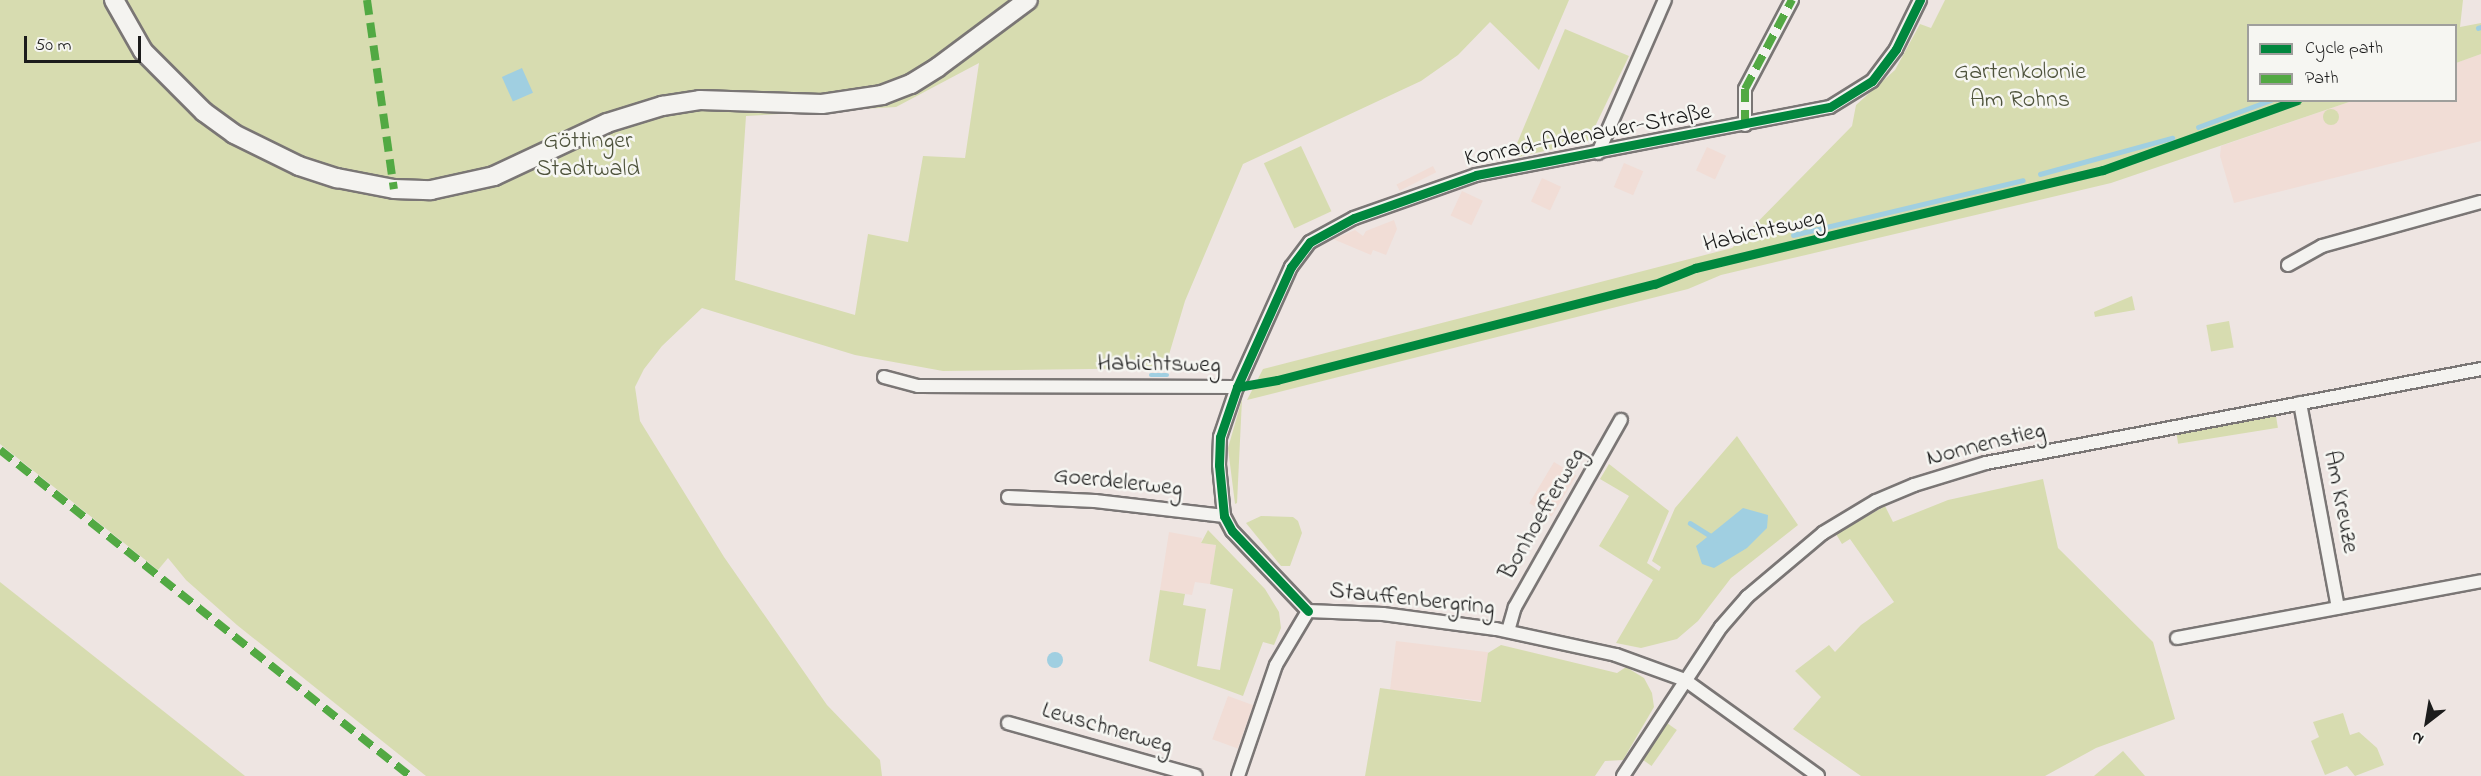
<!DOCTYPE html>
<meta charset="utf-8">
<style>
body{margin:0}
#map{position:relative;width:2481px;height:776px;overflow:hidden;background:#eee5e2;font-family:"Indie Flower",sans-serif}
div>[style]{position:absolute}
.built>*{inset:0;background:#f1ddd6;transform-origin:0 0}
.green>*{inset:0;background:#d7dcb0;transform-origin:0 0}
.round{border-radius:50%}
.water>*{inset:0;background:#a0cfe1;transform-origin:0 0}
.stream>*{height:4.5px;margin:-2.25px;padding:0 2.25px;transform-origin:2.25px;border-radius:2.25px;background:#a0cfe1}
.roads{filter:drop-shadow(2px 0 #7a7675) drop-shadow(-2px 0 #7a7675) drop-shadow(0 2px #7a7675) drop-shadow(0 -2px #7a7675)}
.street>*{height:12px;margin:-6px;padding:0 6px;transform-origin:6px;border-radius:6px;background:#f4f3f0}
.secondary>*{height:18px;margin:-9px;padding:0 9px;transform-origin:9px;border-radius:9px;background:#f4f3f0}
.quiet>*{height:8px;margin-top:-4px;transform-origin:0;background:repeating-linear-gradient(90deg,#52a943 0 15px,transparent 0 23px)}
.cycleway>*{height:9px;margin:-4.5px;padding:0 4.5px;transform-origin:4.5px;border-radius:4.5px;background:#00873e}
span{translate:-50% -50%;white-space:nowrap;text-align:center;line-height:1.15;-webkit-text-stroke:5px #f6f6f2;paint-order:stroke}
.park-label{font-size:24px;color:#4e533c}
.street-label{font-size:24px;color:#1c1c1c}
.legend{position:absolute;left:2247px;top:24px;width:210px;height:78px;box-sizing:border-box;background:#f6f6f2;border:2px solid #9f9f9c;margin:0;padding:8px 10px;list-style:none;font-size:18px;color:#1c1c1c}
.legend li{display:flex;align-items:center;gap:12px;height:30px}
.legend b{width:30px;border:2px solid #9f9f9c}
.north{position:absolute;left:2397px;top:692px;width:60px;height:60px;-webkit-text-stroke:4px #f6f6f2;paint-order:stroke;rotate:211deg;font-size:16px;font-weight:700;line-height:24px;text-align:center;color:#1c1c1c}
.north::after{content:'';display:block;margin:auto;width:21px;height:27px;background:#1c1c1c;clip-path:polygon(50% 0,100% 100%,50% 72%,0 100%)}
.scale{position:absolute;left:24px;top:36px;width:117px;height:27px;box-sizing:border-box;border:3px solid #1c1c1c;border-top:0;padding-left:8px;font-size:18px;line-height:21px;white-space:nowrap;color:#1c1c1c;-webkit-text-stroke:4px #f6f6f2;paint-order:stroke}
</style>
<div id="map">
<div class="built">
<i style="clip-path:polygon(2481px 54px,2481px 141px,2234px 203px,2220px 156px,2221px 146px,2352px 101px,2456px 100px,2456px 63px)"></i>
<i style="left:1707px;top:147px;width:21px;height:26px;rotate:25deg"></i>
<i style="left:1624px;top:163px;width:21px;height:26px;rotate:23deg"></i>
<i style="left:1433px;top:166px;width:7px;height:41px;rotate:63deg"></i>
<i style="left:1542px;top:178px;width:21px;height:26px;rotate:25deg"></i>
<i style="left:1462px;top:191px;width:23px;height:27px;rotate:25deg"></i>
<i style="clip-path:polygon(1394px 220px,1397px 229px,1386px 255px,1373px 250px,1371px 255px,1333px 239px,1355px 230px,1363px 236px,1366px 231px)"></i>
<i style="left:1554px;top:462px;width:26px;height:48px;rotate:31deg"></i>
<i style="clip-path:polygon(1169px 532px,1202px 538px,1201px 543px,1216px 545px,1210px 584px,1195px 582px,1192px 595px,1160px 590px)"></i>
<i style="left:1396px;top:641px;width:93px;height:49px;rotate:7deg"></i>
<i style="left:1228px;top:696px;width:27px;height:46px;rotate:20deg"></i>
</div>
<div class="green">
<i style="clip-path:polygon(evenodd,0 0,1569px 0,1539px 70px,1490px 22px,1458px 55px,1421px 81px,1243px 164px,1185px 301px,1165px 368px,943px 371px,855px 355px,702px 308px,662px 346px,644px 369px,635px 387px,640px 421px,724px 557px,827px 705px,880px 760px,882px 776px,426px 776px,237px 625px,186px 580px,168px 558px,158px 570px,0 444px,0 0,979px 63px,965px 158px,923px 156px,908px 242px,868px 234px,855px 315px,735px 280px,746px 116px,896px 107px,979px 63px)"></i>
<i style="clip-path:polygon(1945px 0,2463px 0,2460px 27px,2481px 23px,2481px 54px,2456px 63px,2456px 26px,2248px 26px,2248px 100px,2352px 101px,2111px 183px,1721px 275px,1688px 289px,1247px 400px,1263px 369px,1732px 248px,1852px 126px,1856px 105px,1895px 70px,1920px 24px,1931px 28px)"></i>
<i style="clip-path:polygon(1565px 29px,1629px 56px,1588px 141px,1518px 157px,1513px 153px)"></i>
<i class="round" style="left:2323px;top:109px;width:16px;height:16px"></i>
<i style="left:1301px;top:146px;width:72px;height:41px;rotate:65deg"></i>
<i style="clip-path:polygon(2132px 296px,2135px 310px,2095px 317px,2094px 312px)"></i>
<i style="left:2229px;top:321px;width:27px;height:23px;rotate:80deg"></i>
<i style="clip-path:polygon(1242px 399px,1237px 503px,1235px 504px,1228px 448px)"></i>
<i style="left:2276px;top:416px;width:12px;height:101px;rotate:81deg"></i>
<i style="clip-path:polygon(1737px 436px,1798px 525px,1731px 578px,1698px 621px,1677px 639px,1641px 648px,1616px 643px,1653px 580px,1599px 546px,1629px 496px,1600px 479px,1609px 464px,1669px 511px,1647px 563px,1659px 571px,1661px 567px,1652px 561px,1675px 508px)"></i>
<i style="clip-path:polygon(2043px 479px,2058px 548px,2153px 642px,2175px 719px,2096px 748px,2045px 776px,1861px 776px,1793px 729px,1821px 697px,1795px 671px,1829px 645px,1835px 652px,1861px 625px,1894px 602px,1850px 539px,1842px 544px,1836px 534px,1885px 506px,1893px 522px,1948px 500px)"></i>
<i style="clip-path:polygon(1261px 516px,1293px 517px,1298px 521px,1302px 533px,1290px 566px,1281px 566px,1246px 523px)"></i>
<i style="clip-path:polygon(1208px 530px,1265px 589px,1279px 612px,1281px 628px,1274px 645px,1263px 642px,1243px 696px,1149px 661px,1160px 590px,1185px 594px,1183px 605px,1206px 609px,1197px 666px,1220px 670px,1233px 589px,1210px 584px,1216px 545px,1201px 543px)"></i>
<i style="clip-path:polygon(0 582px,181px 725px,245px 776px,0 776px)"></i>
<i style="clip-path:polygon(1501px 645px,1617px 673px,1626px 667px,1644px 678px,1652px 693px,1654px 707px,1623px 760px,1605px 761px,1595px 776px,1365px 776px,1380px 688px,1481px 702px,1488px 653px)"></i>
<i style="clip-path:polygon(2343px 713px,2350px 735px,2359px 732px,2377px 748px,2384px 765px,2355px 776px,2347px 766px,2325px 775px,2311px 741px,2319px 737px,2313px 722px)"></i>
<i style="left:1667px;top:723px;width:12px;height:44px;rotate:35deg"></i>
<i style="clip-path:polygon(2123px 751px,2145px 776px,2094px 776px)"></i>
</div>
<div class="water">
<i style="left:522px;top:68px;width:27px;height:22px;rotate:66deg"></i>
<i style="clip-path:polygon(1743px 508px,1768px 515px,1767px 528px,1747px 548px,1714px 568px,1702px 564px,1696px 546px)"></i>
<i class="round" style="left:1047px;top:652px;width:16px;height:16px"></i>
</div>
<div class="stream">
<i style="left:2478px;top:28px;width:3px;rotate:-18deg"></i>
<i style="left:2198px;top:127px;width:78px;rotate:-20.3deg"></i>
<i style="left:2040px;top:174px;width:137px;rotate:-15.3deg"></i>
<i style="left:1793px;top:235px;width:236px;rotate:-13.4deg"></i>
<i style="left:1151px;top:375px;width:16px"></i>
<i style="left:1690px;top:523px;width:31px;rotate:32deg"></i>
</div>
<div class="roads">
<div class="street">
<i style="left:1745px;top:125px;width:36px;rotate:-90deg"></i>
<i style="left:1745px;top:89px;width:101px;rotate:-62.2deg"></i>
<i style="left:1598px;top:153px;width:167px;rotate:-66.4deg"></i>
<i style="left:2288px;top:265px;width:39px;rotate:-29deg"></i>
<i style="left:2322px;top:246px;width:165px;rotate:-15.5deg"></i>
<i style="left:884px;top:377px;width:35px;rotate:15deg"></i>
<i style="left:918px;top:386px;width:319px;rotate:0.2deg"></i>
<i style="left:2300px;top:403px;width:208px;rotate:79.5deg"></i>
<i style="left:1008px;top:497px;width:87px;rotate:2.6deg"></i>
<i style="left:1095px;top:501px;width:130px;rotate:6.6deg"></i>
<i style="left:1308px;top:611px;width:110px;rotate:-133.5deg"></i>
<i style="left:1232px;top:531px;width:17px;rotate:-118deg"></i>
<i style="left:1224px;top:516px;width:51px;rotate:-95.6deg"></i>
<i style="left:1219px;top:465px;width:28px;rotate:-88deg"></i>
<i style="left:1220px;top:437px;width:53px;rotate:-71.2deg"></i>
<i style="left:1237px;top:387px;width:132px;rotate:-65.8deg"></i>
<i style="left:1291px;top:267px;width:31px;rotate:-53deg"></i>
<i style="left:1310px;top:242px;width:50px;rotate:-28.6deg"></i>
<i style="left:1354px;top:218px;width:129px;rotate:-19.4deg"></i>
<i style="left:1476px;top:175px;width:360px;rotate:-10.9deg"></i>
<i style="left:1830px;top:107px;width:49px;rotate:-31.8deg"></i>
<i style="left:1872px;top:81px;width:40px;rotate:-53deg"></i>
<i style="left:1896px;top:49px;width:55px;rotate:-63.9deg"></i>
<i style="left:1308px;top:611px;width:75px;rotate:2.3deg"></i>
<i style="left:1383px;top:614px;width:114px;rotate:7.6deg"></i>
<i style="left:1496px;top:629px;width:123px;rotate:12.2deg"></i>
<i style="left:1616px;top:655px;width:73px;rotate:19.9deg"></i>
<i style="left:1685px;top:680px;width:164px;rotate:35.8deg"></i>
<i style="left:1508px;top:631px;width:25px;rotate:-74deg"></i>
<i style="left:1515px;top:607px;width:215px;rotate:-60.5deg"></i>
<i style="left:2177px;top:638px;width:309px;rotate:-10.6deg"></i>
<i style="left:1008px;top:723px;width:195px;rotate:15.7deg"></i>
<i style="left:1238px;top:776px;width:117px;rotate:-71.1deg"></i>
<i style="left:1276px;top:665px;width:63px;rotate:-59.3deg"></i>
<i style="left:1623px;top:776px;width:178px;rotate:-56.7deg"></i>
<i style="left:1721px;top:627px;width:40px;rotate:-49deg"></i>
<i style="left:1747px;top:597px;width:99px;rotate:-40.1deg"></i>
<i style="left:1823px;top:533px;width:62px;rotate:-31.1deg"></i>
<i style="left:1876px;top:501px;width:41px;rotate:-22.8deg"></i>
<i style="left:1914px;top:485px;width:75px;rotate:-17deg"></i>
<i style="left:1986px;top:463px;width:504px;rotate:-10.75deg"></i>
</div>
<div class="secondary">
<i style="left:114px;top:0;width:59px;rotate:60.4deg"></i>
<i style="left:143px;top:51px;width:86px;rotate:45deg"></i>
<i style="left:204px;top:112px;width:37px;rotate:36deg"></i>
<i style="left:234px;top:134px;width:72px;rotate:26.2deg"></i>
<i style="left:299px;top:166px;width:40px;rotate:18deg"></i>
<i style="left:337px;top:178px;width:58px;rotate:10.9deg"></i>
<i style="left:394px;top:189px;width:37px;rotate:2deg"></i>
<i style="left:431px;top:190px;width:65px;rotate:-12.5deg"></i>
<i style="left:494px;top:176px;width:125px;rotate:-25.1deg"></i>
<i style="left:607px;top:123px;width:58px;rotate:-17.2deg"></i>
<i style="left:662px;top:106px;width:38px;rotate:-9deg"></i>
<i style="left:700px;top:100px;width:122px;rotate:1.9deg"></i>
<i style="left:822px;top:104px;width:61px;rotate:-8.5deg"></i>
<i style="left:882px;top:95px;width:31px;rotate:-21deg"></i>
<i style="left:911px;top:84px;width:32px;rotate:-32deg"></i>
<i style="left:938px;top:67px;width:112px;rotate:-36.7deg"></i>
</div>
</div>
<div class="quiet">
<i style="left:367px;top:0;width:191px;rotate:81.9deg"></i>
<i style="left:1745px;top:125px;width:36px;rotate:-90deg"></i>
<i style="left:1745px;top:89px;width:101px;rotate:-62.2deg"></i>
<i style="left:0;top:450px;width:524px;rotate:38.49deg"></i>
</div>
<div class="cycleway">
<i style="left:1237px;top:387px;width:41px;rotate:-9.9deg"></i>
<i style="left:1277px;top:380px;width:390px;rotate:-14.3deg"></i>
<i style="left:1655px;top:284px;width:43px;rotate:-21.8deg"></i>
<i style="left:1695px;top:268px;width:420px;rotate:-13.5deg"></i>
<i style="left:2103px;top:170px;width:206px;rotate:-19.8deg"></i>
<i style="left:1308px;top:611px;width:110px;rotate:-133.5deg"></i>
<i style="left:1232px;top:531px;width:17px;rotate:-118deg"></i>
<i style="left:1224px;top:516px;width:51px;rotate:-95.6deg"></i>
<i style="left:1219px;top:465px;width:28px;rotate:-88deg"></i>
<i style="left:1220px;top:437px;width:53px;rotate:-71.2deg"></i>
<i style="left:1237px;top:387px;width:132px;rotate:-65.8deg"></i>
<i style="left:1291px;top:267px;width:31px;rotate:-53deg"></i>
<i style="left:1310px;top:242px;width:50px;rotate:-28.6deg"></i>
<i style="left:1354px;top:218px;width:129px;rotate:-19.4deg"></i>
<i style="left:1476px;top:175px;width:360px;rotate:-10.9deg"></i>
<i style="left:1830px;top:107px;width:49px;rotate:-31.8deg"></i>
<i style="left:1872px;top:81px;width:40px;rotate:-53deg"></i>
<i style="left:1896px;top:49px;width:55px;rotate:-63.9deg"></i>
</div>
<div class="park-label">
<span style="left:2020px;top:87px">Gartenkolonie<br>Am Rohns</span>
<span style="left:588px;top:156px">Göttinger<br>Stadtwald</span>
</div>
<div class="street-label">
<span style="left:1588px;top:136px;rotate:-11deg">Konrad-Adenauer-Straße</span>
<span style="left:1764px;top:232px;rotate:-13deg">Habichtsweg</span>
<span style="left:1159px;top:365px;rotate:1deg">Habichtsweg</span>
<span style="left:1986px;top:445px;rotate:-14deg">Nonnenstieg</span>
<span style="left:1118px;top:483px;rotate:6deg">Goerdelerweg</span>
<span style="left:2340px;top:502px;rotate:79deg">Am Kreuze</span>
<span style="left:1543px;top:514px;rotate:-60deg">Bonhoefferweg</span>
<span style="left:1412px;top:600px;rotate:6deg">Stauffenbergring</span>
<span style="left:1107px;top:729px;rotate:16deg">Leuschnerweg</span>
</div>
<ul class="legend">
<li><b style="height:8px;background:#00873e"></b>Cycle path</li>
<li><b style="height:8px;background:#52a943"></b>Path</li>
</ul>
<div class="north">N</div>
<div class="scale">50 m</div>
</div>
